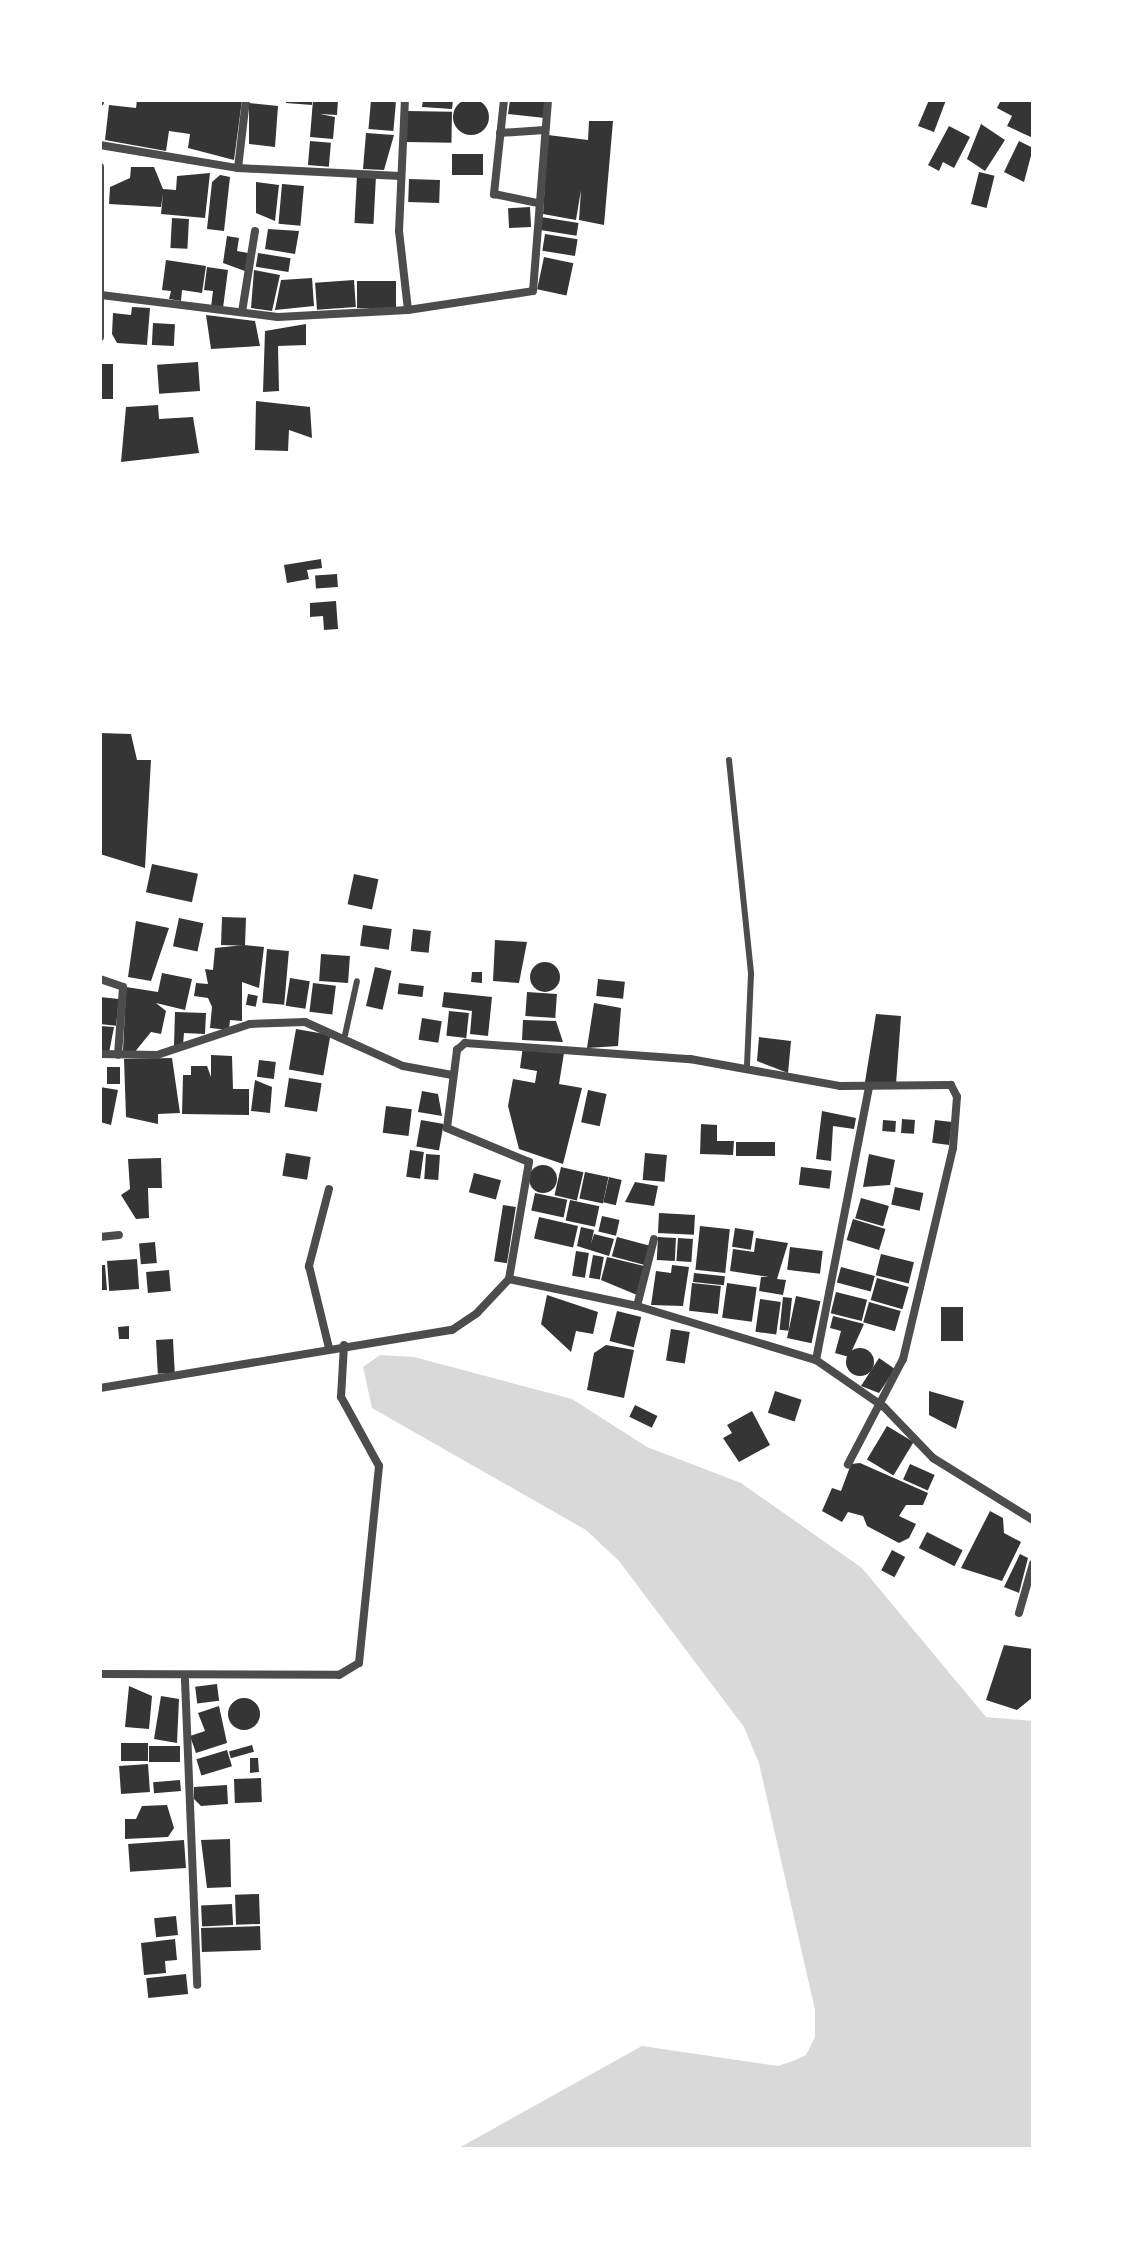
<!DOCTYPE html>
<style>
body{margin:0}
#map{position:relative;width:1133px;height:2249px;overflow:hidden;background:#fff;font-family:Roboto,sans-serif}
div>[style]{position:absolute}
.water>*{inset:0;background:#d9d9d9}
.building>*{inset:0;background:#353535;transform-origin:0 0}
.round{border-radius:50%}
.service>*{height:6px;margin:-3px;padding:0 3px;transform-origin:3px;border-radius:3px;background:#4c4c4c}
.minor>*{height:8px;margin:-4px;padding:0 4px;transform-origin:4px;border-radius:4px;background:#4c4c4c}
span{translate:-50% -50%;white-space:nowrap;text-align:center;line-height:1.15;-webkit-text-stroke:6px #fff;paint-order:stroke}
.frame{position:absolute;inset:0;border:102px solid #fff;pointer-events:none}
</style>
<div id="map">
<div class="water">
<i style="clip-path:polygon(380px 1355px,414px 1357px,572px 1399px,647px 1447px,741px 1483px,862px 1568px,986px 1717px,1033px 1721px,1033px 2149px,457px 2149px,642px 2046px,778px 2066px,793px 2061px,806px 2055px,815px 2037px,815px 2010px,759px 1763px,744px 1727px,619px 1561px,586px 1530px,372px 1408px,363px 1367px)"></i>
</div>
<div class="building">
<i class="round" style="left:453px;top:99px;width:36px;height:36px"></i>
<i style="clip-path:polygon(137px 100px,242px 100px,234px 160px,188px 148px,190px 134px,169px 131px,166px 151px,105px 140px,109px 105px,136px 108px)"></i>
<i style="clip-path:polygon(286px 100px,312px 100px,312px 105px,286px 103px)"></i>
<i style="clip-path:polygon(313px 100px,338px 100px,337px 115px,320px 114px,335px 117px,333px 139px,310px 137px)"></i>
<i style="left:371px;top:100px;width:25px;height:29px;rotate:5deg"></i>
<i style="clip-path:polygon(423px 100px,453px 100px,452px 109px,422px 107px)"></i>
<i style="clip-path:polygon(510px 100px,547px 100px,545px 118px,508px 114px)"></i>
<i style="clip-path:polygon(929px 100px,946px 100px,934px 132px,918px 126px)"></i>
<i style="clip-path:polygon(1001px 100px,1033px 100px,1033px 138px,1007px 126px,1012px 116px,997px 108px)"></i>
<i style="clip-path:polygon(249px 103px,278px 106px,275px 147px,249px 144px)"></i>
<i style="left:407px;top:111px;width:45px;height:31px;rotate:1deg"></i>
<i style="clip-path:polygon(589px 121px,613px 121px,604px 225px,579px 220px,581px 190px,576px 220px,543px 214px,548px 135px,588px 140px)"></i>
<i style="clip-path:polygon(981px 124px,1005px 140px,985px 171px,967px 159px)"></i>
<i style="clip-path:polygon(949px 126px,970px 137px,954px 168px,943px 162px,939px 171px,928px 165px)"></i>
<i style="clip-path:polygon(366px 133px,394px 135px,384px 170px,363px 169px)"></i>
<i style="left:310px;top:141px;width:21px;height:24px;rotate:5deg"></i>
<i style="clip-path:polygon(1019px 141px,1033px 148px,1024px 182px,1004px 172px)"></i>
<i style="left:452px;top:154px;width:31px;height:21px"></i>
<i style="clip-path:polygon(131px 167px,154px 167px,163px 189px,176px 190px,177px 176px,210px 173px,205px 218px,161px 214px,163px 194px,161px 207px,109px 204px,110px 187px,130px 178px)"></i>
<i style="left:979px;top:172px;width:16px;height:33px;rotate:14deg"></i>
<i style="clip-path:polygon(220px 175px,230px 177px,224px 231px,207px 229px,212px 182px)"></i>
<i style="left:357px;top:175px;width:19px;height:48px;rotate:3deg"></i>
<i style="left:409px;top:179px;width:31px;height:23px;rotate:2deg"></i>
<i style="clip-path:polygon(256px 182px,279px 185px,275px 221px,256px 213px)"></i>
<i style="left:282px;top:184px;width:22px;height:40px;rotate:5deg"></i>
<i style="left:530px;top:207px;width:20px;height:22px;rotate:87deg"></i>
<i style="left:541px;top:217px;width:38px;height:13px;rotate:9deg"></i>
<i style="left:172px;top:218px;width:17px;height:30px;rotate:3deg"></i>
<i style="clip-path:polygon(268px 229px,299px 231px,295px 254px,265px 249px)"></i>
<i style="left:545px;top:234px;width:33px;height:17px;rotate:9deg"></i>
<i style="clip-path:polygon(227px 236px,239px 238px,237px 251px,248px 253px,245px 271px,223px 263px)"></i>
<i style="left:258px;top:253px;width:33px;height:14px;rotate:9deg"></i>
<i style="left:544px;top:257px;width:30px;height:33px;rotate:12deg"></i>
<i style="clip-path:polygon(166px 260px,206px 266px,202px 293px,182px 290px,181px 301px,169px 299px,171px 291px,162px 290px)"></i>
<i style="clip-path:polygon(207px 267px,228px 270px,223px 308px,211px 307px,213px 291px,204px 290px)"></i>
<i style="clip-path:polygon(254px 270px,280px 275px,272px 311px,251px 308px)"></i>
<i style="clip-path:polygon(312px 278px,314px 306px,275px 310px,281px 280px)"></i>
<i style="left:354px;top:280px;width:27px;height:39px;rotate:86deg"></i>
<i style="left:357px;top:281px;width:39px;height:27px"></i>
<i style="clip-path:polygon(132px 307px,150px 308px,147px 345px,117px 343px,112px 334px,113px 313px,131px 315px)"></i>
<i style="clip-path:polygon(206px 315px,255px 321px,260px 346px,211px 349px)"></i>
<i style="left:153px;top:323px;width:22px;height:22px;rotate:3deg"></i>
<i style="clip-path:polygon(306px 324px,306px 345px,278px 346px,279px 391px,263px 392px,265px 331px)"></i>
<i style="left:198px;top:362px;width:29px;height:41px;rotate:86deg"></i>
<i style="left:100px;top:364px;width:13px;height:35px"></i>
<i style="clip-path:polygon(256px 401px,310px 407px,312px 438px,289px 430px,288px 451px,255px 450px)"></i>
<i style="clip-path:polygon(158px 405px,159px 419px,193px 417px,199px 453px,121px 462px,126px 407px)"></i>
<i style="clip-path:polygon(321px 559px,322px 568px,307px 570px,309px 579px,287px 583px,284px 565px)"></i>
<i style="left:337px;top:574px;width:13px;height:22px;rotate:86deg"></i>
<i style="clip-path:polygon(336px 601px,338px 629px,324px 630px,323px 616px,310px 617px,310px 603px)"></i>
<i style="clip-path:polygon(100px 733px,131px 734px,137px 760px,151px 760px,145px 868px,100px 854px)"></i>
<i style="left:152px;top:864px;width:47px;height:29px;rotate:12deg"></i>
<i style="left:354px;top:874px;width:25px;height:31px;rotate:12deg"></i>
<i style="left:222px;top:917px;width:24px;height:28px;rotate:2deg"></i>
<i style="left:179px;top:918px;width:25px;height:29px;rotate:12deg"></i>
<i style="clip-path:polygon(136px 921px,169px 928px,151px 981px,128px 977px)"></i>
<i style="left:363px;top:925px;width:29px;height:21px;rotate:8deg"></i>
<i style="left:413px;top:929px;width:18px;height:22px;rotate:6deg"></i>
<i style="clip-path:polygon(495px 940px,527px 942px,519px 983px,493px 981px)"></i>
<i style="clip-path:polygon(244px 945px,264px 947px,259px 988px,242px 982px,242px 1021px,230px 1020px,229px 1030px,210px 1028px,212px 1007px,208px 998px,194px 996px,196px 983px,208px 984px,205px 969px,213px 970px,215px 948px)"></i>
<i style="left:267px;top:949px;width:22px;height:54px;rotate:5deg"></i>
<i style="left:321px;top:954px;width:29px;height:27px;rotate:4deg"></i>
<i class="round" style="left:530px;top:962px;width:30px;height:30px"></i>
<i style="left:375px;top:967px;width:17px;height:40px;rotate:13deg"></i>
<i style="clip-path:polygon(472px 972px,482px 972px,482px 983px,471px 982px)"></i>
<i style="clip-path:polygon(162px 973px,192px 979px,185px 1010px,156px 1003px,166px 1011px,161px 1034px,151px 1032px,134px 1053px,123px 1051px,126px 987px,158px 992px)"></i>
<i style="left:290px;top:978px;width:20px;height:28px;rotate:9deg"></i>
<i style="left:598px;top:979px;width:27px;height:17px;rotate:6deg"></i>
<i style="left:313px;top:983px;width:23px;height:29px;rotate:7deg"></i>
<i style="left:399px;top:983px;width:25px;height:11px;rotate:7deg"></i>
<i style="clip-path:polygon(444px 992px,492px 997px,488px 1036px,470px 1034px,472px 1011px,442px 1007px)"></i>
<i style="left:527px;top:992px;width:30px;height:24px;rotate:4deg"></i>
<i style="left:248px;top:994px;width:10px;height:11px;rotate:11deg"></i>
<i style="left:100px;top:997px;width:19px;height:27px;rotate:6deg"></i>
<i style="clip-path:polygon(594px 1003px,621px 1008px,618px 1046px,587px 1048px)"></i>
<i style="left:449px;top:1011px;width:20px;height:25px;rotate:6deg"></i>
<i style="clip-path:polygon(175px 1012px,206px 1013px,205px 1034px,184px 1033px,183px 1045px,174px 1045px)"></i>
<i style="clip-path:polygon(876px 1014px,901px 1016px,896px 1084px,865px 1082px)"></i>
<i style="left:422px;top:1018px;width:20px;height:22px;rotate:9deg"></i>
<i style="clip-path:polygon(523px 1020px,556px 1021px,563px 1042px,522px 1040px)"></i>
<i style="clip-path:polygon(100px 1026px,114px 1027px,109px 1053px,100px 1052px)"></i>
<i style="left:296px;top:1029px;width:35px;height:41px;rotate:10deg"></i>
<i style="clip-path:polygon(759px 1037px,791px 1041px,788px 1073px,757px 1061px)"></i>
<i style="clip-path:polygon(523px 1046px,564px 1053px,559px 1084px,582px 1088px,563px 1164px,519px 1149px,508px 1106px,513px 1079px,535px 1083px,537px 1071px,520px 1068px)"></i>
<i style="clip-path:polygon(211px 1055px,232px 1056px,233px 1089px,249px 1089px,249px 1115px,182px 1114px,183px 1075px,191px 1075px,191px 1066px,207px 1066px,211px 1077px)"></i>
<i style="clip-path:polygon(172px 1058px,180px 1113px,158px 1114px,158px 1124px,126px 1117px,124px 1059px)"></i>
<i style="left:259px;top:1060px;width:17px;height:17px;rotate:7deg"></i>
<i style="left:107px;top:1067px;width:13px;height:17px"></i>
<i style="left:289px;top:1078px;width:33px;height:29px;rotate:9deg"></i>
<i style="clip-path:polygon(255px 1080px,272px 1087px,270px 1113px,251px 1111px)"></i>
<i style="clip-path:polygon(100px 1087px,118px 1090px,111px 1125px,100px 1122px)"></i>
<i style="left:588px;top:1090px;width:19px;height:33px;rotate:12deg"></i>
<i style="clip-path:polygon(422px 1091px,438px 1094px,442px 1116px,418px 1112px)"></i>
<i style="left:386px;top:1106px;width:26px;height:27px;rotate:7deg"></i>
<i style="clip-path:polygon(822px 1111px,856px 1118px,854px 1129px,833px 1126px,831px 1161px,816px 1159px)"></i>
<i style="left:902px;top:1119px;width:13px;height:14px;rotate:4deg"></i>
<i style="left:421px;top:1120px;width:23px;height:27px;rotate:10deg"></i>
<i style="left:883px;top:1120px;width:13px;height:11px;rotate:4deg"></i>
<i style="left:935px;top:1120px;width:17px;height:23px;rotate:7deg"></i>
<i style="clip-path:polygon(701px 1124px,717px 1125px,717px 1141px,734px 1141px,733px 1155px,700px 1154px)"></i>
<i style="left:736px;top:1142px;width:39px;height:14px"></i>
<i style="left:410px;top:1150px;width:14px;height:27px;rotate:8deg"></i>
<i style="left:286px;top:1153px;width:25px;height:23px;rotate:9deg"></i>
<i style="left:645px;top:1153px;width:22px;height:27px;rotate:5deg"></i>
<i style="left:426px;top:1154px;width:14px;height:25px;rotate:4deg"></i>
<i style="clip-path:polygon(869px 1154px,895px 1160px,890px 1185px,863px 1187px)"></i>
<i style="clip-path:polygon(161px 1158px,162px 1188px,148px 1188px,149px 1218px,136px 1219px,121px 1195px,130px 1189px,128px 1159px)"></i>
<i class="round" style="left:529px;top:1165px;width:28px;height:28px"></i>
<i style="left:561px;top:1167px;width:23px;height:29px;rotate:13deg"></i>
<i style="left:801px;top:1167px;width:31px;height:18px;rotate:7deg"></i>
<i style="left:585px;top:1172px;width:24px;height:27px;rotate:12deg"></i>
<i style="left:474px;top:1173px;width:28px;height:20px;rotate:15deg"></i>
<i style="left:609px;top:1177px;width:13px;height:26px;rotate:13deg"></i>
<i style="clip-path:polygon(635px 1182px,658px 1186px,654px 1206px,625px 1202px)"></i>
<i style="left:895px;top:1187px;width:29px;height:18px;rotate:12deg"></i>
<i style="left:535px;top:1193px;width:33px;height:18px;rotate:12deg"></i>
<i style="left:861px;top:1198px;width:29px;height:21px;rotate:16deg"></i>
<i style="left:570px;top:1200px;width:30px;height:21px;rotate:12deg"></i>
<i style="left:503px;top:1205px;width:13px;height:57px;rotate:9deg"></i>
<i style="left:659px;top:1213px;width:36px;height:20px;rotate:3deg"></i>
<i style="left:602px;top:1216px;width:18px;height:16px;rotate:13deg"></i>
<i style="left:539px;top:1217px;width:40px;height:22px;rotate:13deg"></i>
<i style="left:853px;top:1219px;width:34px;height:22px;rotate:17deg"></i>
<i style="left:700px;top:1226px;width:30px;height:44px;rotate:6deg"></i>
<i style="clip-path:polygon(581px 1227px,594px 1230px,591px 1244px,594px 1234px,614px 1239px,609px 1256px,577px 1246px)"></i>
<i style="left:735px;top:1228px;width:19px;height:19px;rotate:9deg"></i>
<i style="left:617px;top:1237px;width:34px;height:20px;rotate:15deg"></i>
<i style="left:658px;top:1237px;width:18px;height:23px;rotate:3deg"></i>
<i style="left:678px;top:1238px;width:15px;height:23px;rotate:4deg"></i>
<i style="clip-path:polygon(756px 1238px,788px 1243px,777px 1279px,786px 1280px,783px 1295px,759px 1291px,761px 1277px,769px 1277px,730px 1271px,733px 1249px,754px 1252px)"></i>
<i style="left:155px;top:1242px;width:21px;height:16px;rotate:85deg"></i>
<i style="left:790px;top:1247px;width:33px;height:23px;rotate:7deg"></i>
<i style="left:576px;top:1251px;width:13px;height:25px;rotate:9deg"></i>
<i style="left:881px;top:1254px;width:34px;height:22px;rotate:14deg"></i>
<i style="left:593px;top:1255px;width:11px;height:23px;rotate:10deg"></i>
<i style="clip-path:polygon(607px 1257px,644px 1266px,637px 1295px,601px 1280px)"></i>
<i style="left:137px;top:1259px;width:30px;height:30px;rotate:86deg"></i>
<i style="clip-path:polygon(100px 1265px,105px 1265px,107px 1290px,100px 1290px)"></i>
<i style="clip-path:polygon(672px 1265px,689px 1267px,683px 1306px,651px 1305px,656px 1271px,671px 1273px)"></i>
<i style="left:841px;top:1267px;width:35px;height:16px;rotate:15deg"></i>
<i style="left:169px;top:1270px;width:21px;height:23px;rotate:85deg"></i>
<i style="left:694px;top:1273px;width:31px;height:9px;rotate:6deg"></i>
<i style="left:877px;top:1278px;width:33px;height:23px;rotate:16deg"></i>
<i style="left:692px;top:1283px;width:29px;height:28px;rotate:6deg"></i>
<i style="left:727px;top:1283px;width:30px;height:35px;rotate:8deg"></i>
<i style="left:836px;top:1292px;width:32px;height:22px;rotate:14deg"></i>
<i style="clip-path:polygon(547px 1295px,598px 1312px,593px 1334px,576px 1331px,571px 1352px,541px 1324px)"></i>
<i style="left:796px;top:1296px;width:25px;height:43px;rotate:12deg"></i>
<i style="left:783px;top:1297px;width:9px;height:33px;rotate:6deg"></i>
<i style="left:760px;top:1299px;width:21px;height:33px;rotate:8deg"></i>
<i style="left:869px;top:1302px;width:33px;height:21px;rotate:16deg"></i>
<i style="left:941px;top:1307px;width:22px;height:34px"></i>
<i style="left:617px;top:1311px;width:25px;height:31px;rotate:14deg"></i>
<i style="clip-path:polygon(833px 1316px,864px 1324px,849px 1357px,835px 1353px,841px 1331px,830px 1328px)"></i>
<i style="clip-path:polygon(129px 1326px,129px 1339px,119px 1339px,118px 1327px)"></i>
<i style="left:671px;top:1329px;width:19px;height:32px;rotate:9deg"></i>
<i style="left:173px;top:1339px;width:34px;height:17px;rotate:87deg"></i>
<i style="clip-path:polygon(606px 1345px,634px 1350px,624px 1398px,587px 1390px,594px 1353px)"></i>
<i class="round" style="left:846px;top:1348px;width:28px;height:28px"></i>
<i style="clip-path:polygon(879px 1358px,895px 1369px,879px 1393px,861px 1386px)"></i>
<i style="left:775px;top:1391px;width:28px;height:23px;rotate:18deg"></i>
<i style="clip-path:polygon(929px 1391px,964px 1401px,956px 1429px,929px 1415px)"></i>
<i style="left:635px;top:1405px;width:25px;height:13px;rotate:26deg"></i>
<i style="clip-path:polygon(752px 1411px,770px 1445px,739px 1462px,723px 1438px,732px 1433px,727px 1425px)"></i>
<i style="left:887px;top:1426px;width:31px;height:39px;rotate:31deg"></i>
<i style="clip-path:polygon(860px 1463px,928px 1493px,923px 1505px,906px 1505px,899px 1516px,916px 1524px,909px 1538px,899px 1543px,867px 1526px,863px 1516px,848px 1512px,842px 1522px,822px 1511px,832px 1488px,841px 1491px,851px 1464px)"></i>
<i style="left:910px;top:1464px;width:27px;height:17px;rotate:24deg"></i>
<i style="clip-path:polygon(990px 1511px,1003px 1518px,1004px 1533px,1021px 1542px,1002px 1581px,961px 1568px)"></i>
<i style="left:927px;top:1532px;width:40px;height:18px;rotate:27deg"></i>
<i style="left:892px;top:1550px;width:15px;height:23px;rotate:28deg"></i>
<i style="clip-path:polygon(1020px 1554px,1028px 1558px,1019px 1593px,1004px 1587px)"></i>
<i style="clip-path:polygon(1004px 1645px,1033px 1649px,1033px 1697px,1017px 1710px,986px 1700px)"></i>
<i style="left:217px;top:1684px;width:17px;height:22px;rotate:83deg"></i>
<i style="clip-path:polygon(129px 1686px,152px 1696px,149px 1729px,125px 1727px)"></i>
<i style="clip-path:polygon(161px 1696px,179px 1699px,177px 1743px,154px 1739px)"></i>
<i class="round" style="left:228px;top:1698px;width:32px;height:32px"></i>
<i style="clip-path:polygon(219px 1706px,227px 1743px,196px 1753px,190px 1736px,205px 1731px,198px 1713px)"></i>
<i style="left:148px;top:1743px;width:18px;height:27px;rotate:90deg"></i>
<i style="left:252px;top:1745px;width:7px;height:24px;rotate:74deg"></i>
<i style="left:149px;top:1746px;width:31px;height:16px"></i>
<i style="left:227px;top:1750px;width:17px;height:32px;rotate:73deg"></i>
<i style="clip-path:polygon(250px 1758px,258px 1758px,259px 1772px,250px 1773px)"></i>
<i style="left:148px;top:1764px;width:28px;height:29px;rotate:86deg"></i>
<i style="left:261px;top:1778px;width:24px;height:27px;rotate:88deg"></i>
<i style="left:180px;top:1780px;width:11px;height:27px;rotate:85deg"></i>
<i style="clip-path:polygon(227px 1785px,228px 1804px,201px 1806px,194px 1799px,194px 1787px)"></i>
<i style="clip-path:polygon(167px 1805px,174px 1828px,168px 1837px,125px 1839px,125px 1819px,136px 1819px,142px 1806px)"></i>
<i style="clip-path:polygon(230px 1839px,231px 1887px,207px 1888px,201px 1840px)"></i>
<i style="left:184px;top:1840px;width:28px;height:56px;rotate:86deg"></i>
<i style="left:259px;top:1894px;width:30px;height:24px;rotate:88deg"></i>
<i style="left:232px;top:1904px;width:21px;height:31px;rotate:87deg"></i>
<i style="left:176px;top:1916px;width:19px;height:22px;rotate:84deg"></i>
<i style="left:260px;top:1926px;width:24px;height:59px;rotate:88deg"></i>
<i style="clip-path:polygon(175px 1939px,177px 1960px,165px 1961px,166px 1973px,144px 1975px,141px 1943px)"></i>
<i style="left:186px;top:1974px;width:20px;height:40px;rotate:84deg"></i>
</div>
<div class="service">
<i style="left:729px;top:760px;width:215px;rotate:84.1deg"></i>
<i style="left:751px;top:974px;width:92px;rotate:92.5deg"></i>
<i style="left:345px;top:1035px;width:55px;rotate:-77.5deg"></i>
</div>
<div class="minor">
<i style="left:504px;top:100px;width:95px;rotate:96.1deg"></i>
<i style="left:494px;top:194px;width:45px;rotate:11.6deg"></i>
<i style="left:100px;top:102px;width:2px;rotate:-90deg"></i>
<i style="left:500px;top:133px;width:45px;rotate:-3.8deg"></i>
<i style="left:100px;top:145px;width:140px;rotate:9.5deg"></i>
<i style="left:238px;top:168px;width:162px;rotate:2.8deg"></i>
<i style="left:100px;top:167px;width:170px;rotate:90deg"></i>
<i style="left:238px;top:168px;width:68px;rotate:-83.3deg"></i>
<i style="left:101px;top:295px;width:178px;rotate:7.1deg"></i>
<i style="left:278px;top:317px;width:130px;rotate:-3.1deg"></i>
<i style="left:408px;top:310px;width:80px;rotate:-96.5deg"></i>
<i style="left:399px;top:231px;width:131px;rotate:-87.4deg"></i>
<i style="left:408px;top:310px;width:126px;rotate:-8.6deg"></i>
<i style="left:533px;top:291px;width:192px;rotate:-85.5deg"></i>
<i style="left:242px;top:312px;width:82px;rotate:-80.9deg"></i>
<i style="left:100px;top:979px;width:24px;rotate:19deg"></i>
<i style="left:123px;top:987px;width:68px;rotate:94.2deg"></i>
<i style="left:100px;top:1054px;width:57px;rotate:1deg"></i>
<i style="left:157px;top:1055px;width:98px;rotate:-18.4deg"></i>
<i style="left:250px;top:1024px;width:55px;rotate:-2.1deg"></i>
<i style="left:305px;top:1022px;width:107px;rotate:24.2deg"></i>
<i style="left:403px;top:1066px;width:50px;rotate:10.4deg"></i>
<i style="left:329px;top:1189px;width:80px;rotate:104.6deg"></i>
<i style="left:309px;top:1266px;width:84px;rotate:76.3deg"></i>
<i style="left:100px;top:1237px;width:19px;rotate:-6deg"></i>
<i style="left:509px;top:1279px;width:131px;rotate:11.9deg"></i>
<i style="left:637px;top:1306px;width:187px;rotate:16.8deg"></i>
<i style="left:816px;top:1360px;width:83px;rotate:34.7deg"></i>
<i style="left:884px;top:1407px;width:71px;rotate:46.1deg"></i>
<i style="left:933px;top:1458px;width:118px;rotate:31.8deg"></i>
<i style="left:637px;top:1306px;width:69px;rotate:-75.8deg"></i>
<i style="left:816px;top:1360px;width:278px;rotate:-79deg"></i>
<i style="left:100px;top:1388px;width:357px;rotate:-9.4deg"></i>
<i style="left:452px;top:1330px;width:30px;rotate:-34deg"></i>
<i style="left:477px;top:1313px;width:47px;rotate:-46.7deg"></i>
<i style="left:509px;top:1279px;width:119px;rotate:-80.3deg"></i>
<i style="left:529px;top:1162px;width:89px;rotate:-157.5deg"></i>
<i style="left:447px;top:1128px;width:79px;rotate:-82.7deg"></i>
<i style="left:457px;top:1050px;width:11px;rotate:-41deg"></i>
<i style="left:465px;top:1043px;width:226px;rotate:4.1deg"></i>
<i style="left:690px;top:1059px;width:152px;rotate:10.2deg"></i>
<i style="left:840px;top:1086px;width:111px;rotate:-0.5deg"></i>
<i style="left:951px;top:1085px;width:13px;rotate:63deg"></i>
<i style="left:957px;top:1097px;width:51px;rotate:94.5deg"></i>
<i style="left:953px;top:1148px;width:217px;rotate:103.3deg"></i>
<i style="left:903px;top:1359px;width:119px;rotate:117.6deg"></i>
<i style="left:1019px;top:1613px;width:51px;rotate:-74.1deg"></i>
<i style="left:100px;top:1674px;width:239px;rotate:0.2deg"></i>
<i style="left:339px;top:1675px;width:23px;rotate:-31deg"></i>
<i style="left:359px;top:1663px;width:198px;rotate:-84.2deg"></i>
<i style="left:379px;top:1466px;width:79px;rotate:-118.8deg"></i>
<i style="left:341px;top:1397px;width:52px;rotate:-86.7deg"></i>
<i style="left:185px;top:1680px;width:305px;rotate:87.7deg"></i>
</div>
<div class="frame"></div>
</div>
